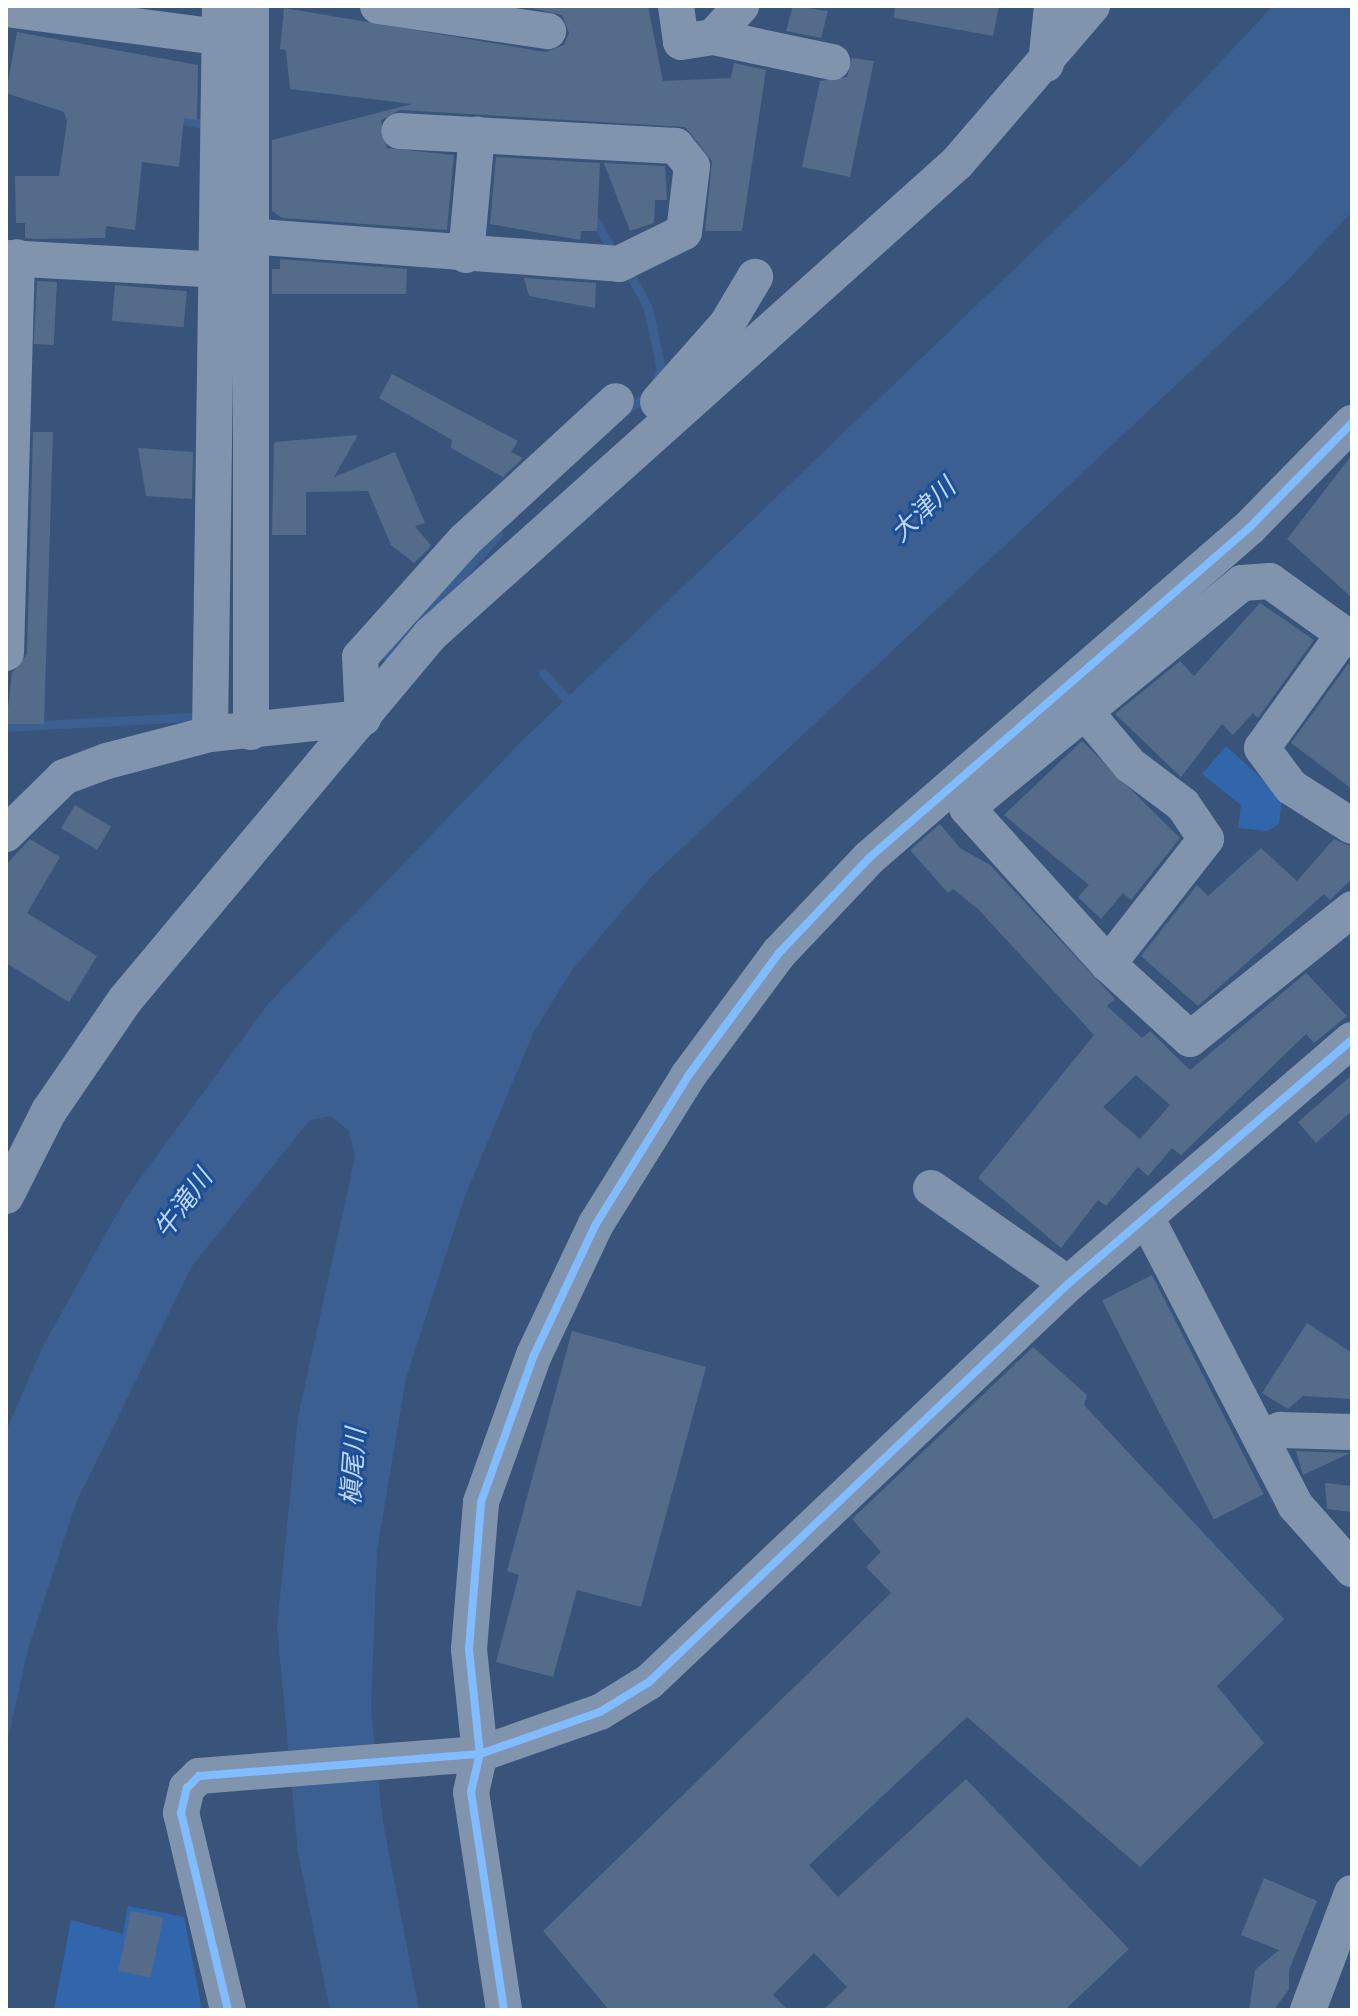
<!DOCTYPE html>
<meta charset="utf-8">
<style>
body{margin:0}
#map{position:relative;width:1358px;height:2016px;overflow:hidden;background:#38547b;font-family:Commissioner,"Noto Sans JP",sans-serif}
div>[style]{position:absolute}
.green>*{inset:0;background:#3266ac}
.water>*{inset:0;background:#3c5f91}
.stream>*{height:9px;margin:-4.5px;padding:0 4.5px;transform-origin:4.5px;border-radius:4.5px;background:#3c5f91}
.building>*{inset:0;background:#556b8a;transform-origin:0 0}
.minor>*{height:36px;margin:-18px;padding:0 18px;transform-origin:18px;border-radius:18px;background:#8194ad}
.cycleway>*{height:8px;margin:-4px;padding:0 4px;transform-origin:4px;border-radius:4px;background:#80bcff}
span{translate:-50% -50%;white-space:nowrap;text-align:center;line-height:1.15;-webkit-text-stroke:6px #1d4f96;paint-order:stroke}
.water-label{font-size:26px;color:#bdd6f6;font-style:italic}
.frame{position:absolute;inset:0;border:8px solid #fff;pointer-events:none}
</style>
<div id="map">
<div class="green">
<i style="clip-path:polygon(1226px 746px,1282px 797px,1279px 824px,1267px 831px,1238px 828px,1241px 805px,1202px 774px)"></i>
<i style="clip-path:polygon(128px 1906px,184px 1917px,202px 2010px,54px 2010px,71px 1920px,123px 1934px)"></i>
</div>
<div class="water">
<i style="clip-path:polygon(1273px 6px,1352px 6px,1352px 212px,1289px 279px,651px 877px,573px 969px,534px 1031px,465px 1196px,406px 1378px,377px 1551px,371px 1710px,383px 1822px,419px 2010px,330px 2010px,298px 1853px,277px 1627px,298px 1417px,355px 1157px,349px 1131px,331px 1116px,310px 1120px,192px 1266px,76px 1503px,28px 1649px,6px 1748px,6px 1431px,44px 1344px,126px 1198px,268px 1004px,521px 742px,1130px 158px)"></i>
</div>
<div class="stream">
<i style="left:173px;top:118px;width:33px;rotate:12deg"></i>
<i style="left:592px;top:216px;width:33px;rotate:59deg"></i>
<i style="left:626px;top:410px;width:30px;rotate:-34deg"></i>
<i style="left:651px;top:393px;width:26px;rotate:-67deg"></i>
<i style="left:661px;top:369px;width:62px;rotate:-102deg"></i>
<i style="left:648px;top:308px;width:40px;rotate:-118deg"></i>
<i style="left:420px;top:621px;width:117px;rotate:-48.1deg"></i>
<i style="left:387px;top:656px;width:33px;rotate:-46deg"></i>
<i style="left:543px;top:673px;width:43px;rotate:47.8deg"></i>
<i style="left:6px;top:727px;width:184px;rotate:-3.1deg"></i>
</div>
<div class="building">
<i style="clip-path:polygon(522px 6px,648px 6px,663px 81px,731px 78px,734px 63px,766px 70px,742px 231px,705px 231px,712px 161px,685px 127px,400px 110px,381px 120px,387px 148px,454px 155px,447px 230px,282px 218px,272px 211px,272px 140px,412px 104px,290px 89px,286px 50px,280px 49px,284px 8px,545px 52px,564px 45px,569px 33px,562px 15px)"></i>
<i style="clip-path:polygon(793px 6px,828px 11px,821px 38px,786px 31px)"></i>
<i style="clip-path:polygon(895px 6px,999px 6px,993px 36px,894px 18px)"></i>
<i style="clip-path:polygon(17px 32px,198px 65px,197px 120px,184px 118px,179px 167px,142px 162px,135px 230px,106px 226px,105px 238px,35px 239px,25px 238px,25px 223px,16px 223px,15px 176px,59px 176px,67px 122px,64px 112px,6px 93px)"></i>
<i style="clip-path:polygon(852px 58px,874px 61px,850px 177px,802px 167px,820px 81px,847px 77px)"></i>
<i style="clip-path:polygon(496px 157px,600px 163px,597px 231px,581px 231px,580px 240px,490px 224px)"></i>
<i style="clip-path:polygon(604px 163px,665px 166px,667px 200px,655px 200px,654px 223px,630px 231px)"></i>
<i style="clip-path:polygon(280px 259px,407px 269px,406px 294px,272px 294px,272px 269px,280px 269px)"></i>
<i style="clip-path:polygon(524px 278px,596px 283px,595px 308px,529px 296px)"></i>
<i style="left:37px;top:281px;width:20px;height:63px;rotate:3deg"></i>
<i style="left:115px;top:285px;width:72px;height:36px;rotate:5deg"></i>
<i style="clip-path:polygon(392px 374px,518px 441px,511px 452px,523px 458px,503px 477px,451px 448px,452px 440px,379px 398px)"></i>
<i style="clip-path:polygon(33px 432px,53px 432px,44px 724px,6px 724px,12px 673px,27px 654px)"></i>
<i style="clip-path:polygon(358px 435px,334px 477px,395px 452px,425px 523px,415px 526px,431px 546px,414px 563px,391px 545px,368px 491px,306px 492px,306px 535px,272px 535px,274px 442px)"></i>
<i style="clip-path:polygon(138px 448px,193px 452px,192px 499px,146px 496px)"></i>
<i style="clip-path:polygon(1352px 455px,1352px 598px,1287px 539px)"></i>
<i style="clip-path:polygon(1260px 603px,1314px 640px,1258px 718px,1253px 713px,1233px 735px,1222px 724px,1181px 777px,1115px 714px,1180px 661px,1194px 676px)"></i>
<i style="clip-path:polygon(1348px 664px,1352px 666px,1352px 789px,1291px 743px)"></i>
<i style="clip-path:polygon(1082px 741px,1180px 838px,1131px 900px,1123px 893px,1101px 919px,1078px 897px,1089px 885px,1004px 815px)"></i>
<i style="left:75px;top:805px;width:42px;height:27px;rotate:31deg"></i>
<i style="clip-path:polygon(evenodd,940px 824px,960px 848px,990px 865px,1115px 999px,1107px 1006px,1142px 1038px,1150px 1031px,1190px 1070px,1306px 973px,1347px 1016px,1314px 1043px,1306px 1034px,1181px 1155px,1172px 1148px,1148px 1176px,1138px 1167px,1106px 1206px,1098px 1200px,1061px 1248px,978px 1178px,1094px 1035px,978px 909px,953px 889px,948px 893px,910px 850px,940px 824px,1136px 1075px,1170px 1105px,1140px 1139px,1103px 1107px,1136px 1075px)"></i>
<i style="clip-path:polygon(30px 839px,60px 857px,27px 913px,97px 956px,69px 1002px,6px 963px,6px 865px)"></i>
<i style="clip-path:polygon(1334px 839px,1352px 847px,1352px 879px,1330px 900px,1324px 894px,1198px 1006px,1141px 956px,1197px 885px,1208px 896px,1261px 848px,1297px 881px)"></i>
<i style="clip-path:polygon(1352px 1075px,1352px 1111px,1316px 1143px,1298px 1122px)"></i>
<i style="left:1152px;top:1275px;width:246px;height:56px;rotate:63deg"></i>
<i style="clip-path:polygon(1307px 1323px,1352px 1353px,1352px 1399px,1303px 1396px,1288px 1409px,1262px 1393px)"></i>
<i style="clip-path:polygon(572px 1331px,706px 1367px,641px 1607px,577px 1590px,553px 1677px,496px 1662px,519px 1575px,507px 1571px)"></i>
<i style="clip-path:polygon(1033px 1347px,1087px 1395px,1084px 1405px,1284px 1619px,1217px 1686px,1264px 1743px,1140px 1867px,967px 1717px,809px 1865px,838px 1897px,966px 1779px,1129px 1949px,1065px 2010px,823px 2010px,847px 1987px,814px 1953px,773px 1995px,788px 2010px,609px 2010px,543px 1931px,891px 1593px,866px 1567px,881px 1552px,852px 1519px)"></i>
<i style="clip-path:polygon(1296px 1451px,1350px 1453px,1303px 1475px)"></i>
<i style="clip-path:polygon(1325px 1483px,1352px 1486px,1352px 1512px,1327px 1509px)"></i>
<i style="clip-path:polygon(1264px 1878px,1317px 1901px,1289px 1970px,1289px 1989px,1274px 2010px,1249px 2010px,1255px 1970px,1279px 1950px,1241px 1935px)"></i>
<i style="left:131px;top:1911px;width:33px;height:61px;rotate:12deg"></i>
</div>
<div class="minor">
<i style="left:378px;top:6px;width:172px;rotate:8.4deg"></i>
<i style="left:676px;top:6px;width:36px;rotate:82deg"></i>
<i style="left:681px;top:42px;width:32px;rotate:-9deg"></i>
<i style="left:713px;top:37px;width:42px;rotate:-47.9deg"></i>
<i style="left:6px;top:9px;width:238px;rotate:7.5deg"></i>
<i style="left:713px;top:37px;width:122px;rotate:11.9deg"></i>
<i style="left:1046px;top:64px;width:58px;rotate:-84.1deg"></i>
<i style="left:248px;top:236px;width:372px;rotate:4.3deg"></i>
<i style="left:619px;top:264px;width:72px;rotate:-26.2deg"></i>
<i style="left:684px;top:232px;width:66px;rotate:-83.1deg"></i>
<i style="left:692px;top:166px;width:26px;rotate:-129deg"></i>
<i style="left:676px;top:146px;width:277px;rotate:-176.9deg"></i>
<i style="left:466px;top:255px;width:121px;rotate:-84.8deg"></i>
<i style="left:6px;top:258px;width:234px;rotate:3.2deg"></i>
<i style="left:658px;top:402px;width:104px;rotate:-48.5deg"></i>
<i style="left:727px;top:324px;width:55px;rotate:-59.2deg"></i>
<i style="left:1344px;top:634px;width:140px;rotate:125.7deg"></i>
<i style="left:1262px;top:748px;width:49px;rotate:53.4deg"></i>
<i style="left:1291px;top:787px;width:72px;rotate:32.6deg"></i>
<i style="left:1352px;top:640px;width:101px;rotate:-144.3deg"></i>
<i style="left:1270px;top:581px;width:28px;rotate:176deg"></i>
<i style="left:1242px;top:583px;width:355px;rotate:140.7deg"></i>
<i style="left:967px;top:808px;width:210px;rotate:47.9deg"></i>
<i style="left:1108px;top:964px;width:111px;rotate:42.4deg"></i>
<i style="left:1190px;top:1039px;width:208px;rotate:-38.7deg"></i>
<i style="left:6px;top:653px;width:396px;rotate:-88.4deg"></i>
<i style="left:1082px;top:708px;width:75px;rotate:49.9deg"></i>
<i style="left:1130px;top:765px;width:66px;rotate:37deg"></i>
<i style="left:1183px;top:805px;width:41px;rotate:55.9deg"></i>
<i style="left:1206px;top:839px;width:159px;rotate:128.1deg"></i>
<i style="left:251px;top:732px;width:726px;rotate:-90deg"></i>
<i style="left:210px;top:734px;width:728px;rotate:-89.21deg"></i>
<i style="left:6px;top:834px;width:81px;rotate:-44.5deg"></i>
<i style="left:64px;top:777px;width:46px;rotate:-20.4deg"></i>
<i style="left:107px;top:761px;width:106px;rotate:-14.7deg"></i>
<i style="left:210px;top:734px;width:154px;rotate:-6deg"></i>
<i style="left:363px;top:718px;width:61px;rotate:-92.8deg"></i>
<i style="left:360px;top:657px;width:157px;rotate:-48.1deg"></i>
<i style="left:465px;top:540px;width:205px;rotate:-42.6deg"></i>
<i style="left:931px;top:1188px;width:167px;rotate:35deg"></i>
<i style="left:6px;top:1196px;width:95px;rotate:-63.2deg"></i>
<i style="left:49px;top:1111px;width:135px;rotate:-55.6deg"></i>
<i style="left:125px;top:1000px;width:474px;rotate:-50.1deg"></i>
<i style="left:429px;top:636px;width:709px;rotate:-41.86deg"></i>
<i style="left:957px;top:163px;width:207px;rotate:-49.3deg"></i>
<i style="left:1146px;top:1217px;width:324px;rotate:62.6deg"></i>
<i style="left:1295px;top:1505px;width:86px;rotate:48.3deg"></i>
<i style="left:1262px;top:1438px;width:20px;rotate:-24deg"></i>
<i style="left:1280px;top:1430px;width:72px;rotate:1.6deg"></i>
<i style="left:228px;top:2010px;width:203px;rotate:-103.4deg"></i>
<i style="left:181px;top:1813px;width:26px;rotate:-77deg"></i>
<i style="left:187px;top:1788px;width:17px;rotate:-45deg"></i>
<i style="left:199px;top:1776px;width:282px;rotate:-4.5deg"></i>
<i style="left:480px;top:1754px;width:127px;rotate:-19.3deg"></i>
<i style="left:600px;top:1712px;width:57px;rotate:-31.5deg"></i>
<i style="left:649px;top:1682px;width:578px;rotate:-43.53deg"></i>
<i style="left:1068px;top:1284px;width:374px;rotate:-40.7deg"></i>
<i style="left:504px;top:2010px;width:220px;rotate:-98.6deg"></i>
<i style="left:471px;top:1792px;width:39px;rotate:-77deg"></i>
<i style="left:480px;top:1754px;width:106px;rotate:-96deg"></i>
<i style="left:469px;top:1649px;width:147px;rotate:-85.3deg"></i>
<i style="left:481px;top:1502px;width:156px;rotate:-70.2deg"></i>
<i style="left:534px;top:1355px;width:145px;rotate:-64.7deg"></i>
<i style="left:596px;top:1224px;width:174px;rotate:-58.1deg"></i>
<i style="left:688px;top:1076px;width:153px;rotate:-53.5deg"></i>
<i style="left:779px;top:953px;width:131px;rotate:-46.5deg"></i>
<i style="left:869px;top:858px;width:505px;rotate:-40.98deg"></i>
<i style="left:1250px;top:527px;width:146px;rotate:-45.6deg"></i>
<i style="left:1308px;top:2010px;width:125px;rotate:-69.4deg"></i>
</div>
<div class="cycleway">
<i style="left:228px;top:2010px;width:203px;rotate:-103.4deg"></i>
<i style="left:181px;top:1813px;width:26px;rotate:-77deg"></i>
<i style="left:187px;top:1788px;width:17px;rotate:-45deg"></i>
<i style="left:199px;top:1776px;width:282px;rotate:-4.5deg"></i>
<i style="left:480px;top:1754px;width:127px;rotate:-19.3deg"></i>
<i style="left:600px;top:1712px;width:57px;rotate:-31.5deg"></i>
<i style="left:649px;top:1682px;width:578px;rotate:-43.53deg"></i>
<i style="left:1068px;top:1284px;width:374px;rotate:-40.7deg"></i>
<i style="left:504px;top:2010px;width:220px;rotate:-98.6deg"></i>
<i style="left:471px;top:1792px;width:39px;rotate:-77deg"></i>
<i style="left:480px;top:1754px;width:106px;rotate:-96deg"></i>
<i style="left:469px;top:1649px;width:147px;rotate:-85.3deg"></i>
<i style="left:481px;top:1502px;width:156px;rotate:-70.2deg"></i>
<i style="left:534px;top:1355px;width:145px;rotate:-64.7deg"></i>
<i style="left:596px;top:1224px;width:174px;rotate:-58.1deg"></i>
<i style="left:688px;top:1076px;width:153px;rotate:-53.5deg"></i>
<i style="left:779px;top:953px;width:131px;rotate:-46.5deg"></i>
<i style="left:869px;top:858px;width:505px;rotate:-40.98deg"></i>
<i style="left:1250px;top:527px;width:146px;rotate:-45.6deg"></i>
</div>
<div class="water-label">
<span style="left:922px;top:509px;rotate:-44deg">大津川</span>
<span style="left:182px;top:1203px;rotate:-54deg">牛滝川</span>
<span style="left:352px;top:1467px;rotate:-86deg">槇尾川</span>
</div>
<div class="frame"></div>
</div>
